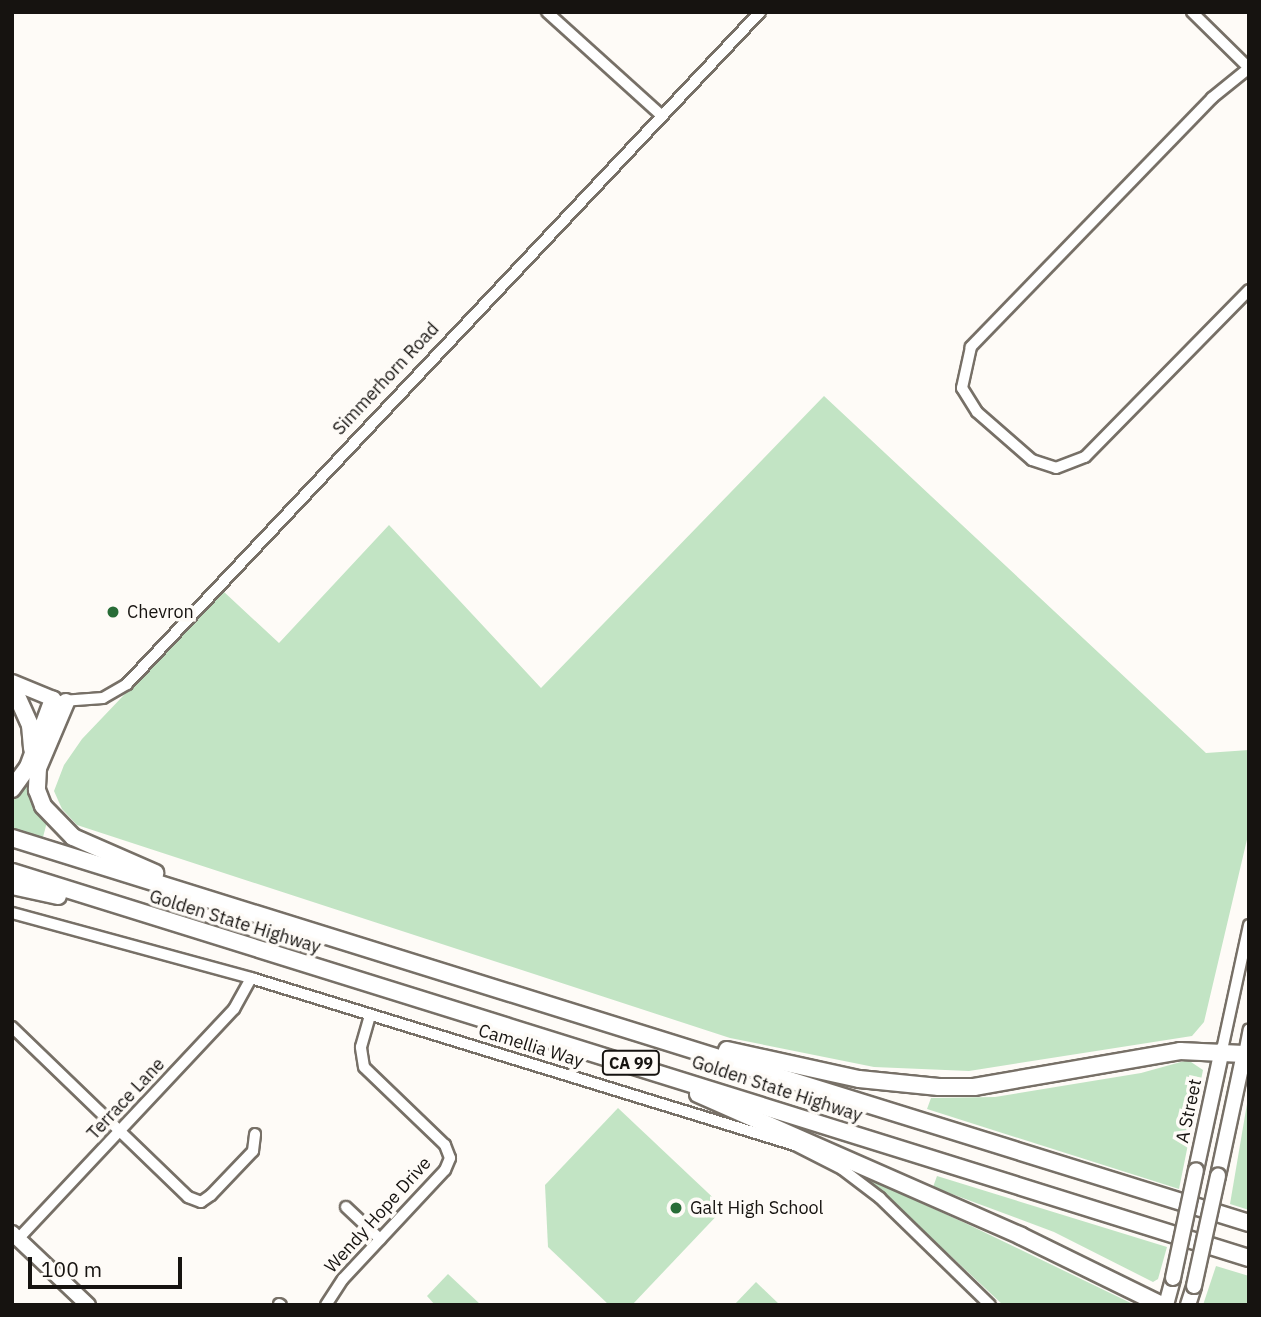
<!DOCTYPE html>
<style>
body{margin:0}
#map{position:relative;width:1261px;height:1317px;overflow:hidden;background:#fefbf7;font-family:"IBM Plex Sans",sans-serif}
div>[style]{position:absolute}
.green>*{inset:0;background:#c2e4c4}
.roads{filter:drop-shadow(2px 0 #777067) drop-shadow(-2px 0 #777067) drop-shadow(0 2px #777067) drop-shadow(0 -2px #777067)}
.minor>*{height:10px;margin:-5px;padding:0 5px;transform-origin:5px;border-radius:5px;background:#fff}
.major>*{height:14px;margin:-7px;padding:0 7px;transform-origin:7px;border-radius:7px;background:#fff}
.highway>*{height:16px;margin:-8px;padding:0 8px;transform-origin:8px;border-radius:8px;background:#fff}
.bridges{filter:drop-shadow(2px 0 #777067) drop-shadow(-2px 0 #777067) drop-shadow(0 2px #777067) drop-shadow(0 -2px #777067)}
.major-bridge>*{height:14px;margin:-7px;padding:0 7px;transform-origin:7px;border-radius:7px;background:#fff}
.dots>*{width:19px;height:19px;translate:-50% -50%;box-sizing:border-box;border:4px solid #fefbf7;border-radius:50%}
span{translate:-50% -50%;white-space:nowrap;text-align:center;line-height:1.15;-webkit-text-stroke:7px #fefbf7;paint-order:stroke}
.shield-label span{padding:2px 5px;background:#fefbf7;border:2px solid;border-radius:5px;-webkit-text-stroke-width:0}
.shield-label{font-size:16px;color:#161310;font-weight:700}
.street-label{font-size:18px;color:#161310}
.poi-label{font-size:18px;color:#161310}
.left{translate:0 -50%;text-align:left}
.frame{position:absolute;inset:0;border:14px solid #161310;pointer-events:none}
.scale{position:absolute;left:28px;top:1257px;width:154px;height:32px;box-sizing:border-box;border:4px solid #161310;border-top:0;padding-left:9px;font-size:21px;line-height:24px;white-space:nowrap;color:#161310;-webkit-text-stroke:5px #fefbf7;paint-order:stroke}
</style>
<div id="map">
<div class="green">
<i style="clip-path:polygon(824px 396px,1206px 753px,1249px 750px,1249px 831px,1204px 1022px,1192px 1036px,969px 1071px,874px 1067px,730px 1038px,77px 825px,62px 809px,54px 791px,64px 765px,82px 739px,223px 591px,279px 643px,389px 525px,541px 688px)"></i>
<i style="clip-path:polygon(28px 779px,47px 822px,43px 837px,12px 828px,12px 798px)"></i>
<i style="clip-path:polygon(1188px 1060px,1203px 1070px,1179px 1189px,927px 1109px,931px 1098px,995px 1097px,1141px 1073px)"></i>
<i style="clip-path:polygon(1249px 1092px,1249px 1210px,1230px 1204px)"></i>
<i style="clip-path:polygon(618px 1108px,724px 1208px,632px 1305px,609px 1305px,548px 1247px,545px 1185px)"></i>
<i style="clip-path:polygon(846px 1169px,965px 1223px,1135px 1305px,1003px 1305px,905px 1213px)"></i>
<i style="clip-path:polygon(937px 1176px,1167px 1247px,1158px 1279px,1153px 1282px,1054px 1232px,933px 1187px)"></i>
<i style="clip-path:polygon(1216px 1266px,1249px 1276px,1249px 1305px,1203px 1305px)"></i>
<i style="clip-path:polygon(448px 1274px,481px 1305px,435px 1305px,427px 1296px)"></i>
<i style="clip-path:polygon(756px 1282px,780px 1305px,734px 1305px)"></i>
</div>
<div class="roads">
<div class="minor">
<i style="left:547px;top:12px;width:155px;rotate:42.1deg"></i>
<i style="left:1192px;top:12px;width:77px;rotate:44.5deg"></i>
<i style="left:1249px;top:68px;width:48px;rotate:141deg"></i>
<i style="left:1212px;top:98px;width:347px;rotate:134.1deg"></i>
<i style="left:971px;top:347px;width:42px;rotate:102.4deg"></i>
<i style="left:962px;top:388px;width:28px;rotate:58deg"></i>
<i style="left:977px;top:412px;width:73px;rotate:41.1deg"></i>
<i style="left:1032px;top:460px;width:25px;rotate:18deg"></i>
<i style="left:1056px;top:468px;width:31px;rotate:-21deg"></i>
<i style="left:1085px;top:457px;width:234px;rotate:-45.5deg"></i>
<i style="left:62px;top:701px;width:41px;rotate:-4.2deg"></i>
<i style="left:103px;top:698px;width:28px;rotate:-30deg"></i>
<i style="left:127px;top:684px;width:923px;rotate:-46.71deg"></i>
<i style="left:12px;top:913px;width:248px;rotate:15.2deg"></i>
<i style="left:251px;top:978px;width:569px;rotate:17.07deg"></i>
<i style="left:795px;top:1145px;width:53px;rotate:27.1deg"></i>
<i style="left:842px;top:1169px;width:48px;rotate:37.3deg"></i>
<i style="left:880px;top:1198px;width:153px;rotate:44.2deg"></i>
<i style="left:12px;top:1027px;width:245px;rotate:44deg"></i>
<i style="left:188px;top:1197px;width:14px;rotate:21deg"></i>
<i style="left:201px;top:1202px;width:12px;rotate:-35deg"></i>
<i style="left:211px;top:1195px;width:61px;rotate:-46.3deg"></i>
<i style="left:253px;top:1151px;width:17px;rotate:-83deg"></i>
<i style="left:1222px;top:1050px;width:128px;rotate:-77.8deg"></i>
<i style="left:1244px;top:1054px;width:25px;rotate:-79deg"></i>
<i style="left:346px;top:1207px;width:47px;rotate:43.3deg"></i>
<i style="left:18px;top:1239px;width:316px;rotate:-46.8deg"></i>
<i style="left:234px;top:1009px;width:35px;rotate:-61deg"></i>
<i style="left:279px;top:1304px;width:2px;rotate:27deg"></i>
<i style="left:326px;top:1305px;width:31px;rotate:-57deg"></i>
<i style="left:343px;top:1279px;width:149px;rotate:-46.9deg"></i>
<i style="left:445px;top:1170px;width:13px;rotate:-67deg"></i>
<i style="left:450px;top:1158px;width:14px;rotate:-111deg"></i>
<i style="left:445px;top:1145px;width:112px;rotate:-136.1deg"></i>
<i style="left:364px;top:1067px;width:20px;rotate:-99deg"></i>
<i style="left:361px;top:1047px;width:32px;rotate:-74deg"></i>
</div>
<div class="major">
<i style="left:12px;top:682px;width:44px;rotate:22.5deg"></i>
<i style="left:1196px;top:1170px;width:123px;rotate:-77.8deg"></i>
<i style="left:1218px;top:1176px;width:125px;rotate:-78deg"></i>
<i style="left:1244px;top:1054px;width:5px"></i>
<i style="left:12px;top:1233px;width:105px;rotate:43.5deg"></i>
<i style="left:1166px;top:1305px;width:28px;rotate:-75deg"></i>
<i style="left:1188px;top:1305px;width:20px;rotate:-72deg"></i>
</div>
<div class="highway">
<i style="left:12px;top:685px;width:44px;rotate:65.8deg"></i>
<i style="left:30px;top:725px;width:24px;rotate:85deg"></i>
<i style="left:66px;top:702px;width:72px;rotate:113deg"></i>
<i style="left:38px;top:768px;width:22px;rotate:93deg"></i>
<i style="left:37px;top:790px;width:17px;rotate:69deg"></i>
<i style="left:43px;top:806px;width:43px;rotate:45.9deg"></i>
<i style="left:73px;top:837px;width:90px;rotate:23.7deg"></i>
<i style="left:12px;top:789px;width:27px;rotate:-54deg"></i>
<i style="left:28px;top:767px;width:72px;rotate:-69.8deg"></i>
<i style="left:12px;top:838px;width:1296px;rotate:17.29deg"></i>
<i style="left:12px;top:872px;width:1296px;rotate:17.33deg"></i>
<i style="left:12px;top:886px;width:47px;rotate:12.3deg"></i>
<i style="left:727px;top:1050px;width:135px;rotate:12.4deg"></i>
<i style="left:859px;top:1079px;width:80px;rotate:5.7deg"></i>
<i style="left:939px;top:1087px;width:35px"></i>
<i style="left:974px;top:1087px;width:209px;rotate:-9.9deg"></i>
<i style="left:1180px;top:1051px;width:64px;rotate:2.7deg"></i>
<i style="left:698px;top:1094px;width:353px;rotate:23.7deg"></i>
<i style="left:1021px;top:1236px;width:157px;rotate:26.1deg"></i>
</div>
</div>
<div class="bridges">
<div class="major-bridge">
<i style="left:1173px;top:1278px;width:110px;rotate:-78deg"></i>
<i style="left:1194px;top:1286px;width:113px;rotate:-77.7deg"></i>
</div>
</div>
<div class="dots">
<i style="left:113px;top:612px;background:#286c37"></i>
<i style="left:676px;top:1208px;background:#286c37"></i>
</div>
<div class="shield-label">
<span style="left:631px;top:1063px">CA 99</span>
</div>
<div class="street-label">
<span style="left:386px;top:379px;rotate:-47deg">Simmerhorn Road</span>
<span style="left:235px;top:922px;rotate:17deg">Golden State Highway</span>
<span style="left:531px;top:1046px;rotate:17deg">Camellia Way</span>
<span style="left:777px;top:1089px;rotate:18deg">Golden State Highway</span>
<span style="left:126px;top:1099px;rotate:-47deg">Terrace Lane</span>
<span style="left:1189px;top:1111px;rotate:-78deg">A Street</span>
<span style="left:378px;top:1215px;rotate:-48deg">Wendy Hope Drive</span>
</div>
<div class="poi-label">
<span class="left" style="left:127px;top:612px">Chevron</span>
<span class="left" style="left:690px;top:1208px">Galt High School</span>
</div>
<div class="frame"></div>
<div class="scale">100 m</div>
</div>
